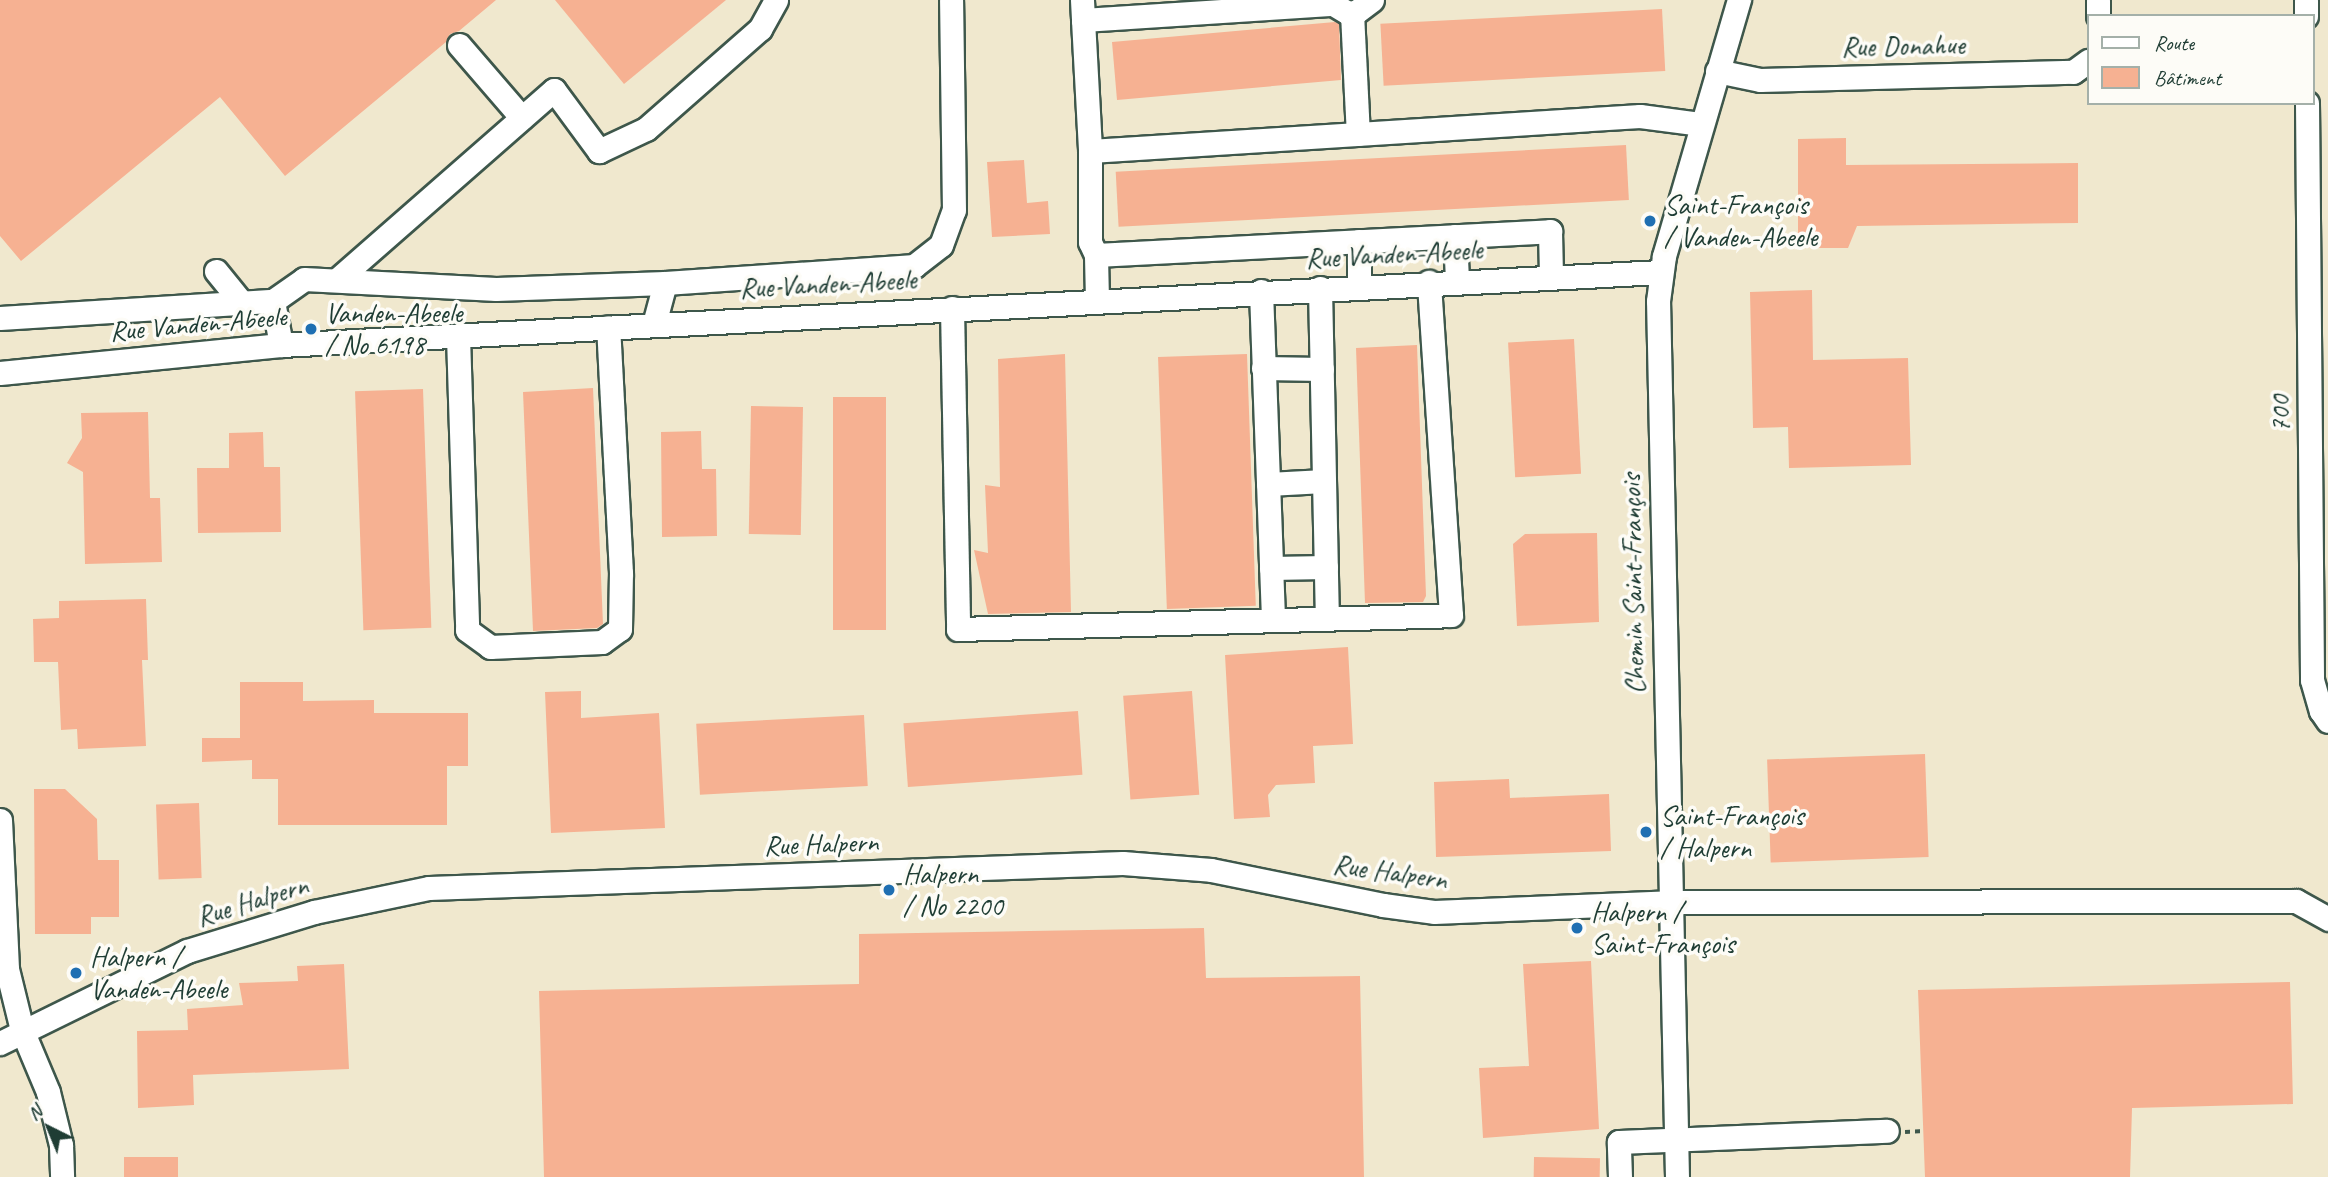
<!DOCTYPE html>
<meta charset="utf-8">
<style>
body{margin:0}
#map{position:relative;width:2328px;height:1177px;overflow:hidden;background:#f0e8ce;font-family:Caveat,sans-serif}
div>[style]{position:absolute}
.building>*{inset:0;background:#f6b192;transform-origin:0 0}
.path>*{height:3.5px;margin-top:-1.75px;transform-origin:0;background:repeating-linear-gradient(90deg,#3e574b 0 5px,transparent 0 10px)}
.roads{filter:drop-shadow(2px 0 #3e574b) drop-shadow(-2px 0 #3e574b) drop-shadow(0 2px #3e574b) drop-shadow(0 -2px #3e574b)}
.minor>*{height:23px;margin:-11.5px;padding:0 11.5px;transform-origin:11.5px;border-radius:11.5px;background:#fff}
.dots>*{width:19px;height:19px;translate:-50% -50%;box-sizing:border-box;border:4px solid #fdfcf7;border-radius:50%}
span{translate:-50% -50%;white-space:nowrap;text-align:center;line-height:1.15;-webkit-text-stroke:7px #fdfcf7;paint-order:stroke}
.street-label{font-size:28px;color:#1f3d34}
.poi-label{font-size:28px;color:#1f3d34}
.left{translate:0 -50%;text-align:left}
.legend{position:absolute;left:2087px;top:14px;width:228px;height:91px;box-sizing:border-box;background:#fdfcf7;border:2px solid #a4b0a9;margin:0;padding:9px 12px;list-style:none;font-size:21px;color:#1f3d34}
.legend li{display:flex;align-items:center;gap:14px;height:35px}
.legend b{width:35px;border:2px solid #a4b0a9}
.north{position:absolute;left:14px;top:1093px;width:70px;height:70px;-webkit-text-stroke:5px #fdfcf7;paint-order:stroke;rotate:317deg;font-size:19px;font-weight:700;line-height:28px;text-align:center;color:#1f3d34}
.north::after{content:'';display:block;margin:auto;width:24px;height:32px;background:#1f3d34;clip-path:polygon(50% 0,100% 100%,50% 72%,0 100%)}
</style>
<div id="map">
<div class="building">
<i style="clip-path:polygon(0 0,496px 0,459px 31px,450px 34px,446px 42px,285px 176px,220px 97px,21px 261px,0 236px)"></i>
<i style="clip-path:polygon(555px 0,726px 0,624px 84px)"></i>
<i style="left:1662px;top:9px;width:62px;height:282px;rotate:87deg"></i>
<i style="clip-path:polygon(1335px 22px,1339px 24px,1341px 80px,1117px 100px,1112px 42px)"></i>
<i style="clip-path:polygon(1846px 138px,1846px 165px,2078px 163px,2078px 223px,1857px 226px,1848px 248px,1798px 248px,1798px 139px)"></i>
<i style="left:1626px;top:145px;width:55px;height:511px;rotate:87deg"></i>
<i style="clip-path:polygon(1024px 160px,1027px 203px,1048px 201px,1050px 234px,992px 237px,987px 162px)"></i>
<i style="clip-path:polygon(1812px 290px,1813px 360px,1908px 358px,1911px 465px,1789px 468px,1788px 427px,1753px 428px,1750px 292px)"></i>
<i style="left:1574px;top:339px;width:135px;height:66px;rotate:87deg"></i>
<i style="clip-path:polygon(1417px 345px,1426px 596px,1423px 602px,1365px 603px,1356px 348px)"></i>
<i style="clip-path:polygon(1065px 354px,1071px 612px,988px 614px,974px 550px,988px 553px,985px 485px,1000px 487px,998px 359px)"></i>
<i style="left:1247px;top:354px;width:252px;height:89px;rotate:88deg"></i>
<i style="clip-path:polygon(593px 388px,603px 624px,597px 628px,533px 631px,523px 392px)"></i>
<i style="left:423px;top:389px;width:239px;height:68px;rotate:88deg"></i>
<i style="left:886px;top:397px;width:233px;height:53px;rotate:90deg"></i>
<i style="left:751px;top:406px;width:52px;height:128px;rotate:1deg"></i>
<i style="clip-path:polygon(148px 412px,150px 498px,160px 498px,162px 562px,85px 564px,83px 472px,67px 463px,82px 438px,81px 413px)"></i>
<i style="clip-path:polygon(701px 431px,702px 469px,716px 469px,717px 536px,662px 537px,661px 432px)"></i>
<i style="clip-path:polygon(263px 432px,264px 467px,280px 467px,281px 532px,198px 533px,197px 468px,229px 468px,229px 433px)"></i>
<i style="clip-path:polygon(1597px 533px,1599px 622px,1517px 626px,1513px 544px,1525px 534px)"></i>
<i style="clip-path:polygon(146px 599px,148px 660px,142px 660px,146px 746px,78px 749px,77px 729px,61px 730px,58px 662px,34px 662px,33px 619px,59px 618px,59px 601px)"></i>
<i style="clip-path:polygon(1348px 647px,1353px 744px,1313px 746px,1315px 783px,1276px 785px,1268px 795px,1270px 817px,1234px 819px,1225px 655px)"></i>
<i style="clip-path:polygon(240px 682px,303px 682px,303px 701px,374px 700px,374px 713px,468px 713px,468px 766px,447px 766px,447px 825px,278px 825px,278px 779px,252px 779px,252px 760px,202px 762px,202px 738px,240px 738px)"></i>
<i style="clip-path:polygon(581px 691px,581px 718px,659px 713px,665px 828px,551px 833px,545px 692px)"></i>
<i style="left:1192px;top:691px;width:104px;height:69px;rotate:86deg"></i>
<i style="left:1078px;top:711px;width:64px;height:175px;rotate:86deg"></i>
<i style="left:864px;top:715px;width:71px;height:168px;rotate:87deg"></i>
<i style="left:1925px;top:754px;width:103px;height:158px;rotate:88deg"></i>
<i style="clip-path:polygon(1509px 779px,1510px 798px,1609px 794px,1611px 851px,1436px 857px,1434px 782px)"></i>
<i style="clip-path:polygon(34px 789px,65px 789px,97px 819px,98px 860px,119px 860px,119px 917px,91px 917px,91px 934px,35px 934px)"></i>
<i style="left:199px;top:803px;width:75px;height:43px;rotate:88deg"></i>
<i style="clip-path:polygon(1204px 928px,1206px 978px,1360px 976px,1364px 1177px,544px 1177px,539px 991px,859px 984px,859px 934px)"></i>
<i style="clip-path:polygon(1591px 961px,1599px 1129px,1483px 1138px,1479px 1068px,1529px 1066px,1523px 964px)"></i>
<i style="clip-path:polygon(344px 964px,349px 1069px,193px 1075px,194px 1105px,138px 1108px,137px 1031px,188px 1030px,187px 1009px,243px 1005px,239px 983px,298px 981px,297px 966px)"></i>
<i style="clip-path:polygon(2290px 982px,2293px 1104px,2132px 1108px,2130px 1177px,1925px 1177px,1918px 990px)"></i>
<i style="left:124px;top:1157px;width:54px;height:20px"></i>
<i style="left:1534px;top:1157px;width:66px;height:20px;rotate:1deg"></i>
</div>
<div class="path">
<i style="left:1905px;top:1132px;width:19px;rotate:-3deg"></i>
</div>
<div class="roads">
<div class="minor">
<i style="left:1082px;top:0;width:20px;rotate:87deg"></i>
<i style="left:1083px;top:20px;width:251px;rotate:-3.7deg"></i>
<i style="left:1333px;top:4px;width:17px;rotate:31deg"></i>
<i style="left:1348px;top:13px;width:8px;rotate:-7deg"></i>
<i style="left:1356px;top:12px;width:20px;rotate:-37deg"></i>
<i style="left:2098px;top:0;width:16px;rotate:90deg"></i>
<i style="left:2306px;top:0;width:16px;rotate:90deg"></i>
<i style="left:1352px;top:13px;width:121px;rotate:87.2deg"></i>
<i style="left:1083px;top:20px;width:131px;rotate:86.9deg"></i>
<i style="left:1090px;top:151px;width:91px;rotate:90deg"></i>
<i style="left:1090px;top:242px;width:14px;rotate:65deg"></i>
<i style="left:459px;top:45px;width:96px;rotate:49.2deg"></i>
<i style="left:1717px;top:71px;width:44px;rotate:11.8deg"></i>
<i style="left:1760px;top:80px;width:313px;rotate:-1.5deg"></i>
<i style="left:2073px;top:72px;width:19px;rotate:-36deg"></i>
<i style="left:2307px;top:103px;width:577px;rotate:89.5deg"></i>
<i style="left:2312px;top:680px;width:32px;rotate:74deg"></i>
<i style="left:2321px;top:711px;width:12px;rotate:55deg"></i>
<i style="left:1090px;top:151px;width:551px;rotate:-3.64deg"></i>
<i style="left:1640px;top:116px;width:62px;rotate:7.5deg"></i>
<i style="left:1455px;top:236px;width:44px;rotate:87.4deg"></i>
<i style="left:1359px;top:241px;width:45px;rotate:90deg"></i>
<i style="left:216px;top:271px;width:40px;rotate:51deg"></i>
<i style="left:338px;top:279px;width:287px;rotate:-41.2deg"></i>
<i style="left:554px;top:90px;width:76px;rotate:53.6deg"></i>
<i style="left:599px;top:151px;width:52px;rotate:-25.1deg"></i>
<i style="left:646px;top:129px;width:152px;rotate:-41.3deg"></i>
<i style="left:760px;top:29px;width:33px;rotate:-61deg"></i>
<i style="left:1320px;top:288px;width:330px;rotate:88.8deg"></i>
<i style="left:1261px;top:291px;width:329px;rotate:87.9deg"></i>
<i style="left:1097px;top:300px;width:45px;rotate:-91.3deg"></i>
<i style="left:1096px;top:255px;width:455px;rotate:-3deg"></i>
<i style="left:1550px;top:231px;width:44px;rotate:88.7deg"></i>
<i style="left:273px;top:301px;width:45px;rotate:79.7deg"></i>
<i style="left:952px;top:308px;width:321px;rotate:88.9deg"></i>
<i style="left:958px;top:629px;width:493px;rotate:-1.6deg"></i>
<i style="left:1451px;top:615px;width:334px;rotate:-93.8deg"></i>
<i style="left:0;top:318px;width:274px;rotate:-3.6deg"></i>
<i style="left:273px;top:301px;width:38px;rotate:-35deg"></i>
<i style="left:304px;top:279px;width:192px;rotate:3deg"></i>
<i style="left:496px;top:289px;width:169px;rotate:-2deg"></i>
<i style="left:665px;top:283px;width:250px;rotate:-3.9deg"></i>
<i style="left:914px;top:266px;width:34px;rotate:-38deg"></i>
<i style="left:941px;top:245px;width:37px;rotate:-70deg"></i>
<i style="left:954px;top:210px;width:210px;rotate:-90.8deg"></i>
<i style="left:654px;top:324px;width:42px;rotate:-75deg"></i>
<i style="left:458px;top:336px;width:294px;rotate:88.2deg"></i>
<i style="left:467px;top:630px;width:29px;rotate:36deg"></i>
<i style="left:490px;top:647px;width:112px;rotate:-2.6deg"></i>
<i style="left:602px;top:642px;width:22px;rotate:-36deg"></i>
<i style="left:620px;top:629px;width:56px;rotate:-89deg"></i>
<i style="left:621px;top:573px;width:246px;rotate:-93deg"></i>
<i style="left:1263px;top:368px;width:59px;rotate:1deg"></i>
<i style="left:0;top:373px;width:282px;rotate:-5.7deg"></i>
<i style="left:281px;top:345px;width:1382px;rotate:-3.03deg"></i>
<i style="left:1268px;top:484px;width:56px;rotate:-3.1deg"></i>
<i style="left:1271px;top:568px;width:55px;rotate:-1deg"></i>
<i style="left:0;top:820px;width:149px;rotate:87.3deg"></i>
<i style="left:7px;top:969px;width:63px;rotate:76.2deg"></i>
<i style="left:22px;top:1030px;width:67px;rotate:67.2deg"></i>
<i style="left:48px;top:1092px;width:55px;rotate:76.2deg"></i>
<i style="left:61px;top:1145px;width:32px;rotate:88deg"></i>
<i style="left:0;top:1043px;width:208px;rotate:-26.2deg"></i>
<i style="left:187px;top:951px;width:133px;rotate:-17.1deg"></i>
<i style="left:314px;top:912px;width:117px;rotate:-11.8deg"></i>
<i style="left:429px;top:888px;width:694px;rotate:-2.06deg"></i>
<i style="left:1123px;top:863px;width:88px;rotate:4.5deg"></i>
<i style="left:1211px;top:870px;width:176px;rotate:11.5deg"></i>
<i style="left:1383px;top:905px;width:51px;rotate:7.8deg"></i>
<i style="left:1434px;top:912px;width:235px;rotate:-2.4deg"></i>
<i style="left:1669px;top:902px;width:627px;rotate:-0.09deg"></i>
<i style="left:2296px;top:901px;width:37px;rotate:29deg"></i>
<i style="left:1620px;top:1177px;width:35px;rotate:-92deg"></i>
<i style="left:1619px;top:1142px;width:268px;rotate:-2.4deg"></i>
<i style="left:1677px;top:1177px;width:876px;rotate:-91.24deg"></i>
<i style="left:1658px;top:301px;width:45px;rotate:-82.4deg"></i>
<i style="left:1664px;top:256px;width:267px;rotate:-73.7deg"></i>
</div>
</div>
<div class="dots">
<i style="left:1650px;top:221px;background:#1f6fb2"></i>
<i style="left:311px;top:329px;background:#1f6fb2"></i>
<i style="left:1646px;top:832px;background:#1f6fb2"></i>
<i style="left:889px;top:890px;background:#1f6fb2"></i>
<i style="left:1577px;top:928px;background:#1f6fb2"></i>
<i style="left:76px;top:973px;background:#1f6fb2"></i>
</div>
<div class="street-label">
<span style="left:1903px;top:46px;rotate:-1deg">Rue Donahue</span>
<span style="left:1394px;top:254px;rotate:-3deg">Rue Vanden-Abeele</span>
<span style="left:828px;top:284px;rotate:-3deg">Rue Vanden-Abeele</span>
<span style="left:198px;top:324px;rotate:-5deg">Rue Vanden-Abeele</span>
<span style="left:2280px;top:414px;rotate:-91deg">700</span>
<span style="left:1633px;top:584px;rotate:-91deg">Chemin Saint-François</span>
<span style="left:821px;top:844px;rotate:-2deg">Rue Halpern</span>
<span style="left:1390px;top:872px;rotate:8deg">Rue Halpern</span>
<span style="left:252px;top:901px;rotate:-17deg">Rue Halpern</span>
</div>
<div class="poi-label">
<span class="left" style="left:1664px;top:221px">Saint-François<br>/ Vanden-Abeele</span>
<span class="left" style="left:325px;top:329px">Vanden-Abeele<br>/ No 6198</span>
<span class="left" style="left:1660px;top:832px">Saint-François<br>/ Halpern</span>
<span class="left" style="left:903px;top:890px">Halpern<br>/ No 2200</span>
<span class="left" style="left:1591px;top:928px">Halpern /<br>Saint-François</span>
<span class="left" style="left:90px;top:973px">Halpern /<br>Vanden-Abeele</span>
</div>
<ul class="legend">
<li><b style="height:9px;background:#fff"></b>Route</li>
<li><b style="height:19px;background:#f6b192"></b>Bâtiment</li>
</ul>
<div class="north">N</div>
</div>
